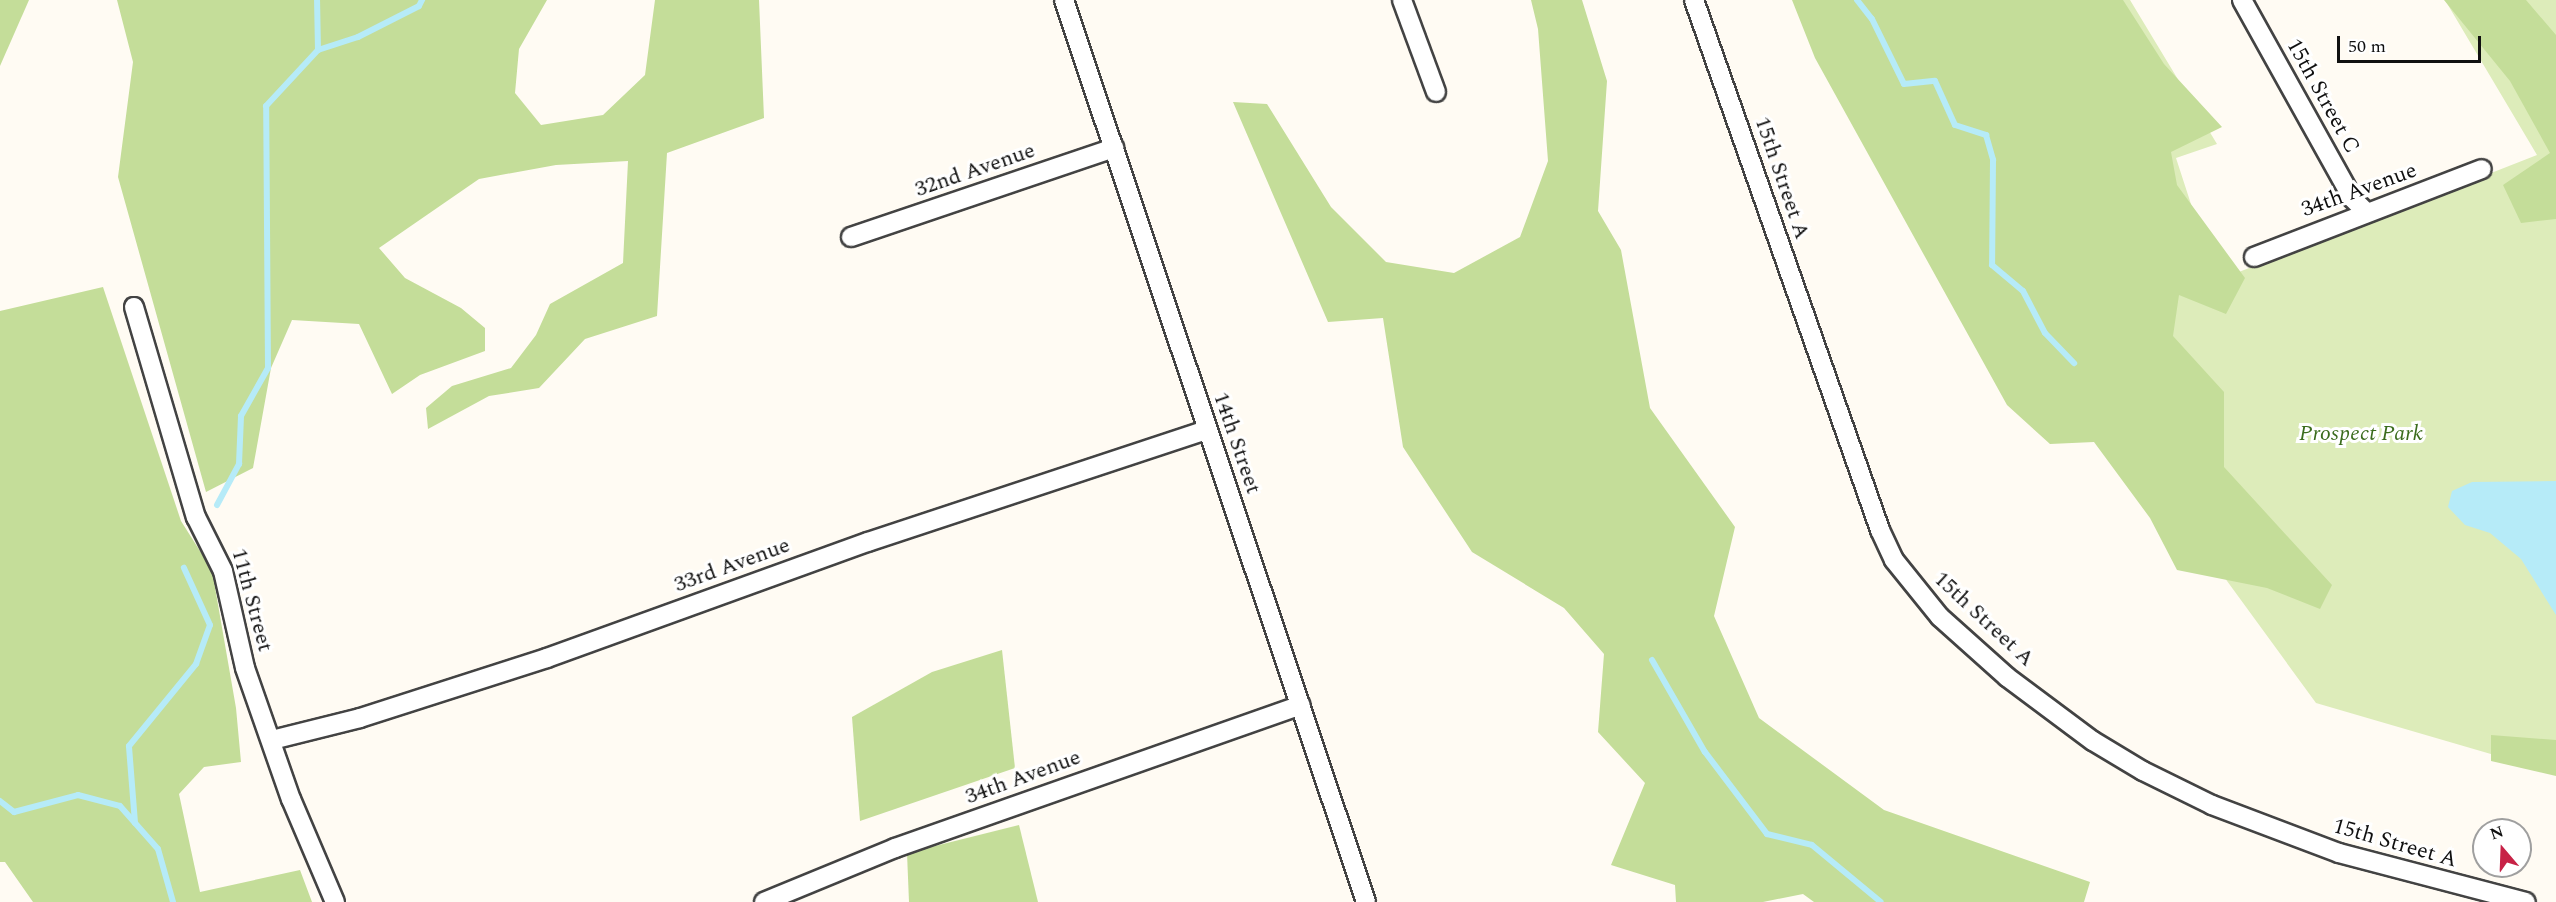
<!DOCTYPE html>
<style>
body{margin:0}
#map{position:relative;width:2556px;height:902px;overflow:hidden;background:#fffbf3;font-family:Spectral,serif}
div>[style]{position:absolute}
.green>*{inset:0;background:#ddecba}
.forest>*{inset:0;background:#c4dd99}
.water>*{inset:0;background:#b6ebf8}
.stream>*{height:6px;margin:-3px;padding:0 3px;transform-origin:3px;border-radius:3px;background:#b6ebf8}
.roads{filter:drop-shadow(2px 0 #434343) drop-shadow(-2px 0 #434343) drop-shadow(0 2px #434343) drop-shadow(0 -2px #434343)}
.minor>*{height:18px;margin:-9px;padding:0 9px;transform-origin:9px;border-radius:9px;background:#fff}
span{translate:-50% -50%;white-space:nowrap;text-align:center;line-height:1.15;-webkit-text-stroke:6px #fff;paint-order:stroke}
.street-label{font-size:22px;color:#101010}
.park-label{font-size:22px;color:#3b6c1d;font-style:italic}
.north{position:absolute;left:2472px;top:818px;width:60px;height:60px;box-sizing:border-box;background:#fff;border:2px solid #9f9f9f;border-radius:50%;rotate:341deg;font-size:16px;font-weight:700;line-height:24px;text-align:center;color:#101010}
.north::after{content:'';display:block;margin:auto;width:21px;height:27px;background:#c72246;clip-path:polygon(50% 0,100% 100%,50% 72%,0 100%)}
.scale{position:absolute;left:2337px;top:36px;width:144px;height:27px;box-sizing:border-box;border:3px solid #101010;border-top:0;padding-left:8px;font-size:18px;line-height:21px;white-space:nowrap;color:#101010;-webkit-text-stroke:4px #fff;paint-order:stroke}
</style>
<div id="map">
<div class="green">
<i style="clip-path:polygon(1971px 0,2130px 0,2217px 144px,2176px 158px,2216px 281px,2537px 155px,2445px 0,2556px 0,2556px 773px,2316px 703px,2111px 422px)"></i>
</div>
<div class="forest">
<i style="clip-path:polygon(0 0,29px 0,0 66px)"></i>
<i style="clip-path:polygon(117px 0,547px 0,519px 49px,515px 93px,541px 125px,603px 115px,645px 75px,655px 0,759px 0,764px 118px,667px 153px,657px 316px,585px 339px,539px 388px,489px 396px,428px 429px,426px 408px,452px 386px,511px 368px,536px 335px,550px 304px,623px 263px,628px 161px,556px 165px,479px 179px,379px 248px,405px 278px,461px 308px,485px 328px,485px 351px,420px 375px,392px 394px,359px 324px,292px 320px,271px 368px,253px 468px,206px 492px,118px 177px,133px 62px)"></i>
<i style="clip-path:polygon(1531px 0,1582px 0,1607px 81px,1598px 211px,1621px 250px,1650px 408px,1735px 527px,1714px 616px,1759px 718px,1884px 810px,2090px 882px,2084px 902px,1814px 902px,1803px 894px,1763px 902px,1676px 902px,1675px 885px,1611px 865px,1645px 783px,1598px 732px,1604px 654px,1564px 608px,1472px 552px,1403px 447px,1383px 318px,1328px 322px,1233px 102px,1267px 104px,1331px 207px,1386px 262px,1454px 273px,1520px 237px,1548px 161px,1538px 29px)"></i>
<i style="clip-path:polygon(1792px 0,2123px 0,2164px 64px,2222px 127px,2171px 152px,2177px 185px,2245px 278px,2226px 314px,2179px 295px,2173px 336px,2224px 392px,2224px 467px,2332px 585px,2320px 609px,2267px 588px,2177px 570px,2150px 518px,2094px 442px,2050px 444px,2007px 405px,1815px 58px)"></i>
<i style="clip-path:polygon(2444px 0,2526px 0,2556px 35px,2556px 219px,2521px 223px,2503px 185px,2550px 153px,2510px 81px)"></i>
<i style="clip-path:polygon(103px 287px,181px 521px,212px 570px,236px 708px,241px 762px,204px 767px,179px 794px,200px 892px,300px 870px,312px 902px,33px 902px,5px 862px,0 862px,0 311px)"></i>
<i style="clip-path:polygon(1002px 650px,1015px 768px,860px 821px,852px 717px,932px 672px)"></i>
<i style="clip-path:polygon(2491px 735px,2556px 740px,2556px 776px,2491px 761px)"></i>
<i style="clip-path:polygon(1019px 825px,1038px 902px,909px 902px,907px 853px)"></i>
</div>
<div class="water">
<i style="clip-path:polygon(2556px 481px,2556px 615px,2521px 559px,2490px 533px,2465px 525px,2448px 507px,2452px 491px,2472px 482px)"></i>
</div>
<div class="stream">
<i style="left:1857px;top:0;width:24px;rotate:52deg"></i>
<i style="left:1872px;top:19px;width:72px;rotate:63.8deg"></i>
<i style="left:1904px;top:84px;width:31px;rotate:-6deg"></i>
<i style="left:1935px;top:81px;width:48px;rotate:65.6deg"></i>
<i style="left:1955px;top:125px;width:33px;rotate:18deg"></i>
<i style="left:1986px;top:135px;width:26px;rotate:74deg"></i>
<i style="left:1993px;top:160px;width:105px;rotate:90.5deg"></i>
<i style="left:1992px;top:265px;width:40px;rotate:40deg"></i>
<i style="left:2023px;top:291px;width:47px;rotate:62.4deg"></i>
<i style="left:2045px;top:333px;width:42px;rotate:46deg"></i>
<i style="left:318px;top:50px;width:42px;rotate:-18deg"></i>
<i style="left:358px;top:37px;width:68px;rotate:-26.9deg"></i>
<i style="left:419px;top:6px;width:7px;rotate:-63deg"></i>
<i style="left:217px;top:505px;width:47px;rotate:-61.8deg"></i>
<i style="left:239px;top:464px;width:48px;rotate:-87.6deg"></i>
<i style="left:241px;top:416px;width:55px;rotate:-60.6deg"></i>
<i style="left:268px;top:368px;width:262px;rotate:-90.4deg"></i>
<i style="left:266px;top:106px;width:76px;rotate:-47.1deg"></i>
<i style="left:318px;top:50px;width:50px;rotate:-91.1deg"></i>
<i style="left:1652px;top:660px;width:106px;rotate:60.1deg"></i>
<i style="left:1705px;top:752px;width:103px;rotate:52.9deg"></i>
<i style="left:1767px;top:834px;width:46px;rotate:13.7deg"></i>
<i style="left:1812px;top:845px;width:89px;rotate:39.6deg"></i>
<i style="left:0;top:801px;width:18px;rotate:38deg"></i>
<i style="left:14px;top:812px;width:66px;rotate:-14.9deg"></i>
<i style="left:78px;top:795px;width:43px;rotate:14.7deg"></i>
<i style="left:120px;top:806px;width:57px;rotate:48.5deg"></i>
<i style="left:158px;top:849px;width:55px;rotate:74.2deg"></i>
<i style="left:135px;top:823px;width:77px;rotate:-94.5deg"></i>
<i style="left:129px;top:746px;width:106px;rotate:-50.7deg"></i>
<i style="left:196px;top:664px;width:41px;rotate:-70.3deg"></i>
<i style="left:210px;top:625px;width:63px;rotate:-114.5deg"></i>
</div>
<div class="roads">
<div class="minor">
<i style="left:1064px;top:0;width:951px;rotate:71.49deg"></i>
<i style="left:1402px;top:0;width:98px;rotate:69.7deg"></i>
<i style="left:1694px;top:0;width:562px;rotate:70.66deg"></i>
<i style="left:1880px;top:530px;width:33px;rotate:65deg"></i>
<i style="left:1894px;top:560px;width:73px;rotate:51.1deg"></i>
<i style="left:1940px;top:617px;width:90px;rotate:41.8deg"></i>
<i style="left:2007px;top:677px;width:107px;rotate:36.7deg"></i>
<i style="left:2093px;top:741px;width:58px;rotate:31deg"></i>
<i style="left:2143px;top:771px;width:77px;rotate:26.2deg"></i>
<i style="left:2212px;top:805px;width:136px;rotate:20.7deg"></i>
<i style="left:2339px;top:853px;width:193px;rotate:14.7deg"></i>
<i style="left:2242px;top:0;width:227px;rotate:60.9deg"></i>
<i style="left:2352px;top:198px;width:20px;rotate:45deg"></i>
<i style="left:851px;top:237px;width:278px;rotate:-18.7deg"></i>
<i style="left:2254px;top:257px;width:244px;rotate:-21.1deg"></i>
<i style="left:134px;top:307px;width:219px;rotate:73.6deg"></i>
<i style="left:196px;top:517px;width:60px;rotate:63.4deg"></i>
<i style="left:223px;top:571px;width:99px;rotate:77.2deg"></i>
<i style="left:245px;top:668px;width:139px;rotate:70.7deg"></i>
<i style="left:291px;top:799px;width:112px;rotate:66.9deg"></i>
<i style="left:272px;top:740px;width:91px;rotate:-14deg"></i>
<i style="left:360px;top:718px;width:196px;rotate:-17.8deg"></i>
<i style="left:547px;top:658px;width:341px;rotate:-19.9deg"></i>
<i style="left:868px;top:542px;width:357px;rotate:-18.3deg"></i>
<i style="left:764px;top:902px;width:142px;rotate:-22.4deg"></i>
<i style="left:895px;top:848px;width:430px;rotate:-19.4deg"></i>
</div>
</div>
<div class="street-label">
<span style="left:2323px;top:96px;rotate:61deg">15th Street C</span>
<span style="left:975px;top:170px;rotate:-19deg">32nd Avenue</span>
<span style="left:1782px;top:178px;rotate:71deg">15th Street A</span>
<span style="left:2359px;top:190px;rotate:-20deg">34th Avenue</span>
<span style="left:1237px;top:443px;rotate:71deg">14th Street</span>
<span style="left:732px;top:565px;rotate:-20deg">33rd Avenue</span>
<span style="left:252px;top:600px;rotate:75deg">11th Street</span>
<span style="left:1984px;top:619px;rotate:43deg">15th Street A</span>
<span style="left:1023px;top:777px;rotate:-20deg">34th Avenue</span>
<span style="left:2395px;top:843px;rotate:16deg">15th Street A</span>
</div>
<div class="park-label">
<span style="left:2361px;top:434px">Prospect Park</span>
</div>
<div class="north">N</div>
<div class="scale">50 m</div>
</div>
